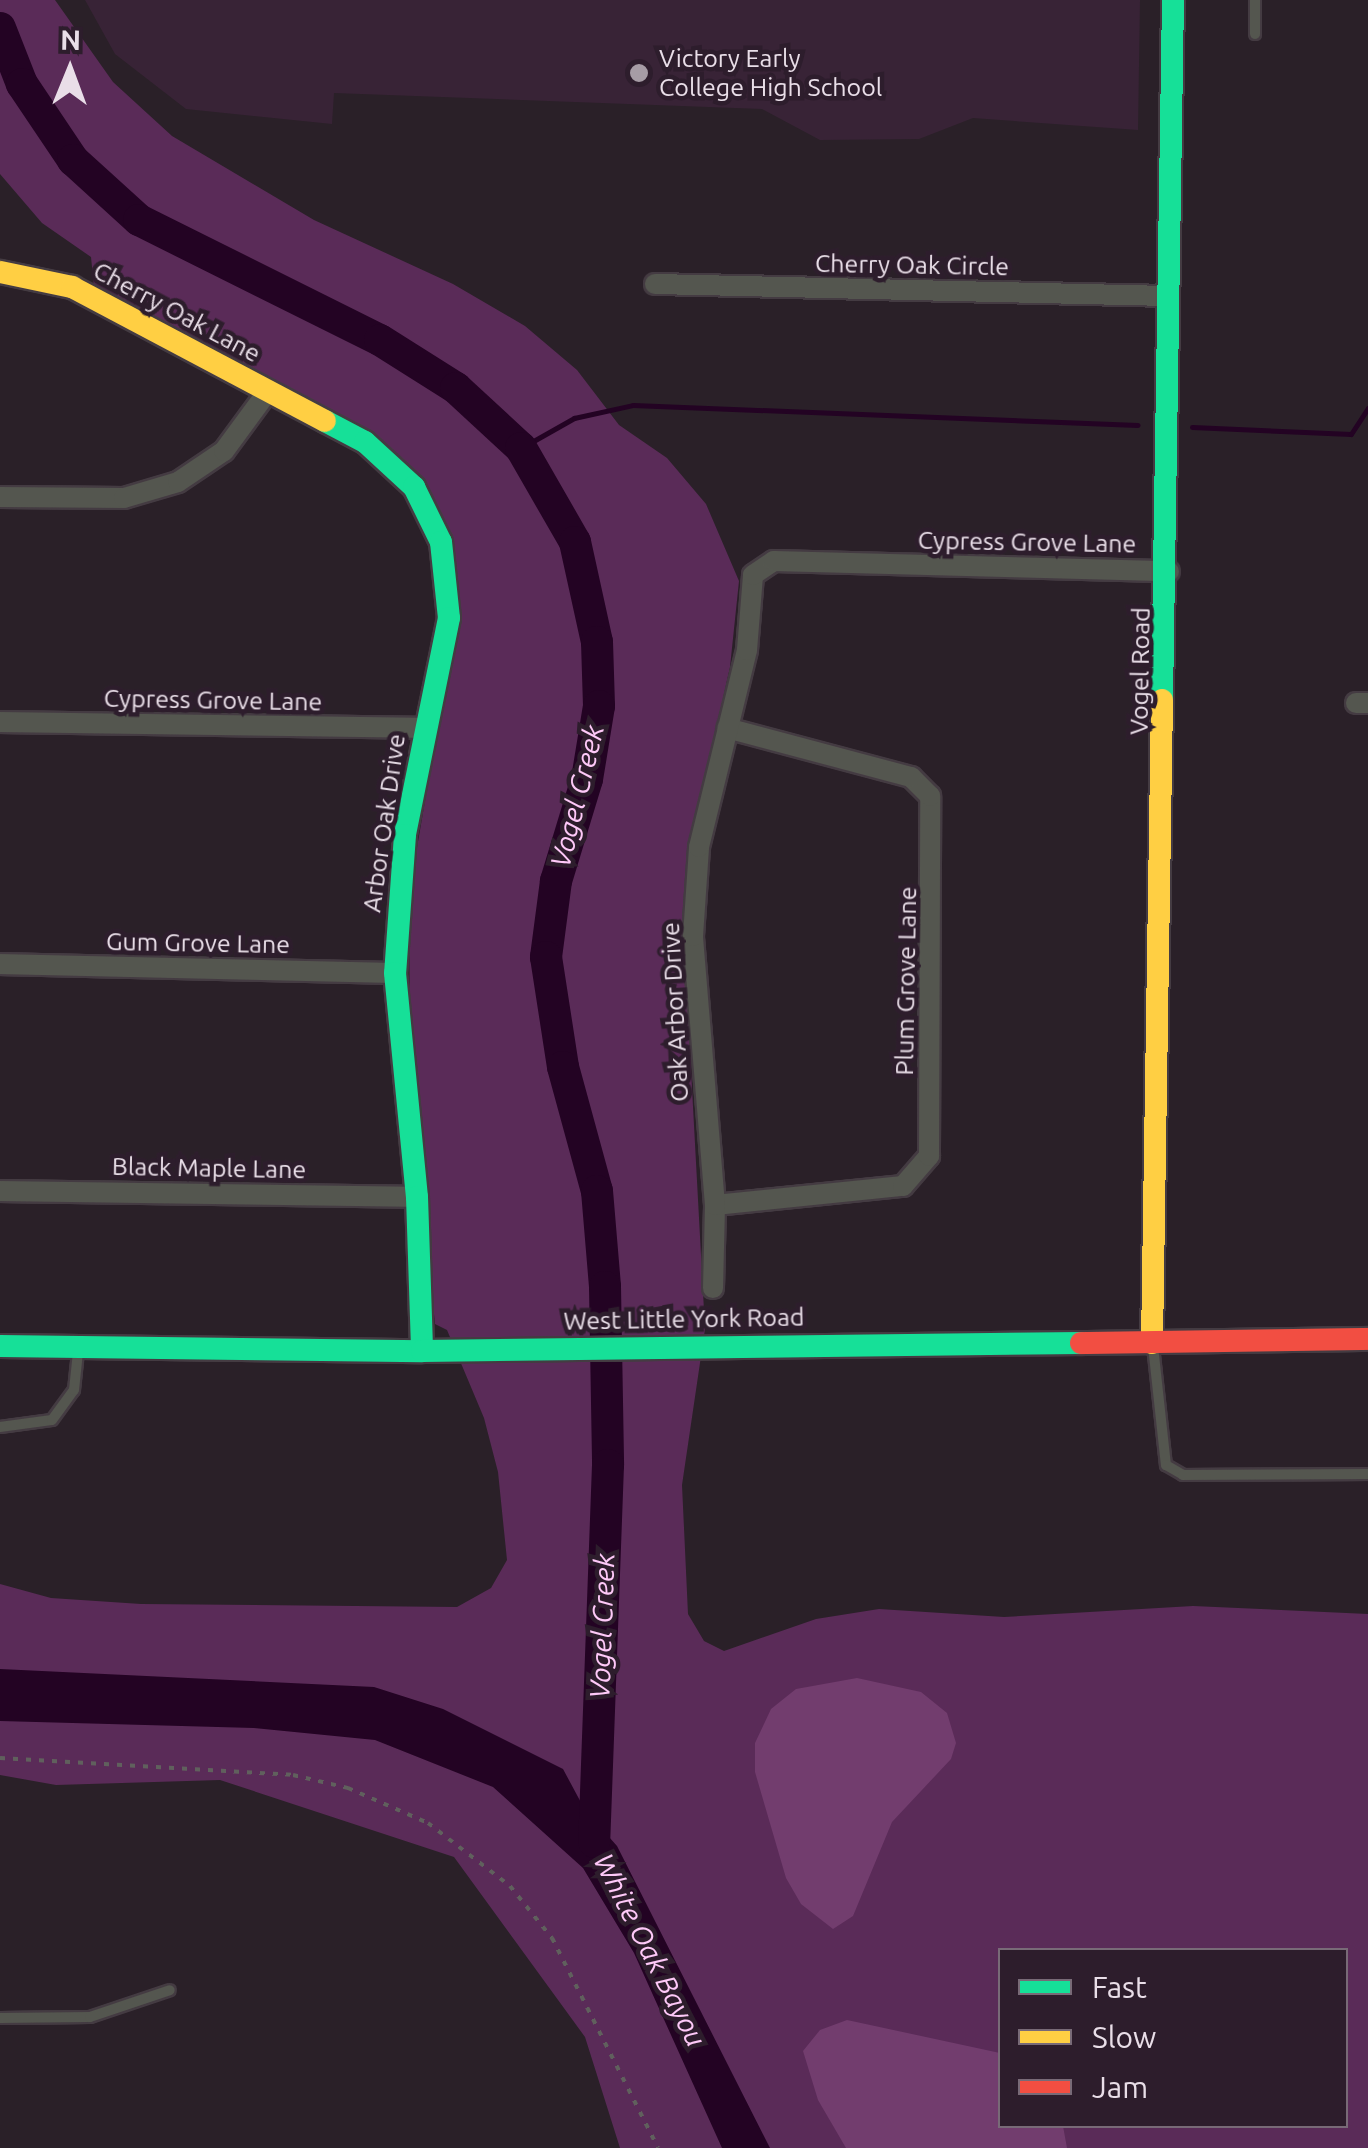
<!DOCTYPE html>
<style>
body{margin:0}
#map{position:relative;width:1368px;height:2148px;overflow:hidden;background:#2a2028;font-family:Ubuntu,sans-serif}
div>[style]{position:absolute}
.built>*{inset:0;background:#382336}
.green>*{inset:0;background:#5a2b58}
.forest>*{inset:0;background:#723d6e}
.water>*{inset:0;background:#230323}
.stream>*{height:5px;margin:-2.5px;padding:0 2.5px;transform-origin:2.5px;border-radius:2.5px;background:#230323}
.river>*{height:32px;margin:-16px;padding:0 16px;transform-origin:16px;border-radius:16px;background:#230323}
.path>*{height:4px;margin-top:-2px;transform-origin:0;background:repeating-linear-gradient(90deg,#60605d 0 5px,transparent 0 13px)}
.roads{filter:drop-shadow(2px 0 #443b42) drop-shadow(-2px 0 #443b42) drop-shadow(0 2px #443b42) drop-shadow(0 -2px #443b42)}
.lane>*{height:10px;margin:-5px;padding:0 5px;transform-origin:5px;border-radius:5px;background:#54564f}
.street>*{height:20px;margin:-10px;padding:0 10px;transform-origin:10px;border-radius:10px;background:#54564f}
.fast>*{height:22px;margin:-11px;padding:0 11px;transform-origin:11px;border-radius:11px;background:#16e098}
.slow>*{height:22px;margin:-11px;padding:0 11px;transform-origin:11px;border-radius:11px;background:#ffcf43}
.jam>*{height:22px;margin:-11px;padding:0 11px;transform-origin:11px;border-radius:11px;background:#f24e42}
.dots>*{width:28px;height:28px;translate:-50% -50%;box-sizing:border-box;border:5px solid #2d1d2c;border-radius:50%}
span{translate:-50% -50%;white-space:nowrap;text-align:center;line-height:1.15;-webkit-text-stroke:9px #2d1d2c;paint-order:stroke}
.poi-label{font-size:25px;color:#e9dee8}
.left{translate:0 -50%;text-align:left}
.street-label{font-size:25px;color:#e9dee8}
.water-label{font-size:28px;color:#fec9f8;font-style:italic}
.legend{position:absolute;left:998px;top:1948px;width:350px;height:180px;box-sizing:border-box;background:#2d1d2c;border:2px solid #786a77;margin:0;padding:12px 18px;list-style:none;font-size:30px;color:#e9dee8}
.legend li{display:flex;align-items:center;gap:20px;height:50px}
.legend b{width:50px;border:2px solid #786a77}
.north{position:absolute;left:20px;top:20px;width:100px;height:100px;-webkit-text-stroke:8px #2d1d2c;paint-order:stroke;rotate:1deg;font-size:28px;font-weight:700;line-height:40px;text-align:center;color:#e9dee8}
.north::after{content:'';display:block;margin:auto;width:35px;height:45px;background:#e9dee8;clip-path:polygon(50% 0,100% 100%,50% 72%,0 100%)}
</style>
<div id="map">
<div class="built">
<i style="clip-path:polygon(85px 0,1140px 0,1138px 130px,973px 118px,919px 139px,820px 140px,762px 109px,334px 93px,332px 124px,186px 109px,115px 54px)"></i>
</div>
<div class="green">
<i style="clip-path:polygon(evenodd,0 0,55px 0,113px 82px,172px 136px,314px 220px,453px 284px,525px 326px,577px 370px,619px 425px,667px 458px,706px 504px,739px 581px,730px 667px,692px 837px,684px 940px,705px 1329px,682px 1485px,688px 1614px,704px 1641px,724px 1651px,816px 1619px,879px 1609px,1004px 1617px,1193px 1606px,1368px 1614px,1368px 2148px,620px 2148px,585px 2037px,454px 1857px,220px 1780px,56px 1785px,0 1775px,0 1584px,51px 1598px,141px 1604px,457px 1607px,491px 1588px,507px 1560px,498px 1472px,484px 1418px,447px 1330px,435px 1324px,410px 1072px,409px 894px,452px 644px,428px 497px,94px 287px,91px 257px,42px 223px,0 174px,0 0,1001px 1950px,1346px 1950px,1346px 2126px,1001px 2126px,1001px 1950px)"></i>
</div>
<div class="forest">
<i style="clip-path:polygon(857px 1678px,921px 1692px,947px 1713px,956px 1743px,951px 1759px,892px 1822px,853px 1916px,833px 1929px,801px 1904px,786px 1878px,755px 1772px,755px 1743px,771px 1709px,796px 1689px)"></i>
<i style="clip-path:polygon(847px 2020px,1000px 2053px,1001px 2126px,1063px 2126px,1067px 2148px,846px 2148px,818px 2100px,803px 2051px,820px 2030px)"></i>
</div>
<div class="water">
<i style="clip-path:polygon(0 1669px,374px 1687px,443px 1709px,563px 1769px,585px 1810px,617px 1846px,770px 2148px,722px 2148px,634px 1953px,583px 1868px,493px 1787px,375px 1740px,254px 1728px,0 1721px)"></i>
</div>
<div class="stream">
<i style="left:1192px;top:427px;width:159px;rotate:2.5deg"></i>
<i style="left:1351px;top:434px;width:31px;rotate:-57deg"></i>
<i style="left:521px;top:448px;width:61px;rotate:-29.5deg"></i>
<i style="left:574px;top:418px;width:60px;rotate:-12.4deg"></i>
<i style="left:633px;top:405px;width:505px;rotate:2.27deg"></i>
</div>
<div class="river">
<i style="left:0;top:28px;width:60px;rotate:68.6deg"></i>
<i style="left:22px;top:84px;width:92px;rotate:56.1deg"></i>
<i style="left:73px;top:160px;width:89px;rotate:42.3deg"></i>
<i style="left:139px;top:220px;width:269px;rotate:26.5deg"></i>
<i style="left:380px;top:340px;width:90px;rotate:32.3deg"></i>
<i style="left:456px;top:388px;width:88px;rotate:42.7deg"></i>
<i style="left:521px;top:448px;width:108px;rotate:60.1deg"></i>
<i style="left:575px;top:542px;width:102px;rotate:77.6deg"></i>
<i style="left:597px;top:642px;width:64px;rotate:88.2deg"></i>
<i style="left:599px;top:706px;width:74px;rotate:99.3deg"></i>
<i style="left:587px;top:779px;width:107px;rotate:106.9deg"></i>
<i style="left:556px;top:881px;width:77px;rotate:97.5deg"></i>
<i style="left:546px;top:957px;width:111px;rotate:81.2deg"></i>
<i style="left:563px;top:1067px;width:129px;rotate:74.7deg"></i>
<i style="left:597px;top:1191px;width:96px;rotate:85.2deg"></i>
<i style="left:605px;top:1287px;width:178px;rotate:89deg"></i>
<i style="left:608px;top:1465px;width:377px;rotate:92.1deg"></i>
</div>
<div class="path">
<i style="left:0;top:1758px;width:293px;rotate:3.3deg"></i>
<i style="left:293px;top:1775px;width:57px;rotate:13.3deg"></i>
<i style="left:348px;top:1788px;width:87px;rotate:23.6deg"></i>
<i style="left:428px;top:1823px;width:103px;rotate:37.5deg"></i>
<i style="left:510px;top:1886px;width:67px;rotate:51.1deg"></i>
<i style="left:552px;top:1938px;width:235px;rotate:63.2deg"></i>
</div>
<div class="roads">
<div class="lane">
<i style="left:1255px;top:0;width:34px;rotate:90deg"></i>
<i style="left:1153px;top:1346px;width:120px;rotate:83.8deg"></i>
<i style="left:1166px;top:1465px;width:20px;rotate:30deg"></i>
<i style="left:1183px;top:1475px;width:185px;rotate:-0.3deg"></i>
<i style="left:0;top:1427px;width:52px;rotate:-7.7deg"></i>
<i style="left:52px;top:1420px;width:37px;rotate:-54deg"></i>
<i style="left:74px;top:1390px;width:38px;rotate:-84deg"></i>
<i style="left:0;top:2018px;width:90px;rotate:-0.6deg"></i>
<i style="left:90px;top:2017px;width:84px;rotate:-18.6deg"></i>
</div>
<div class="street">
<i style="left:655px;top:284px;width:514px;rotate:1.34deg"></i>
<i style="left:0;top:497px;width:124px;rotate:0.5deg"></i>
<i style="left:124px;top:498px;width:56px;rotate:-16.5deg"></i>
<i style="left:178px;top:482px;width:55px;rotate:-34deg"></i>
<i style="left:224px;top:451px;width:74px;rotate:-53.7deg"></i>
<i style="left:1356px;top:703px;width:12px"></i>
<i style="left:0;top:722px;width:424px;rotate:0.8deg"></i>
<i style="left:0;top:964px;width:395px;rotate:1.3deg"></i>
<i style="left:0;top:1191px;width:417px;rotate:0.8deg"></i>
<i style="left:715px;top:1205px;width:189px;rotate:-5.8deg"></i>
<i style="left:903px;top:1186px;width:40px;rotate:-49deg"></i>
<i style="left:929px;top:1156px;width:360px;rotate:-89.8deg"></i>
<i style="left:930px;top:796px;width:27px;rotate:-135deg"></i>
<i style="left:911px;top:777px;width:190px;rotate:-165.1deg"></i>
<i style="left:713px;top:1288px;width:83px;rotate:-88.6deg"></i>
<i style="left:715px;top:1205px;width:270px;rotate:-94.7deg"></i>
<i style="left:693px;top:936px;width:89px;rotate:-86.1deg"></i>
<i style="left:699px;top:847px;width:203px;rotate:-76.3deg"></i>
<i style="left:747px;top:650px;width:75px;rotate:-85.4deg"></i>
<i style="left:753px;top:575px;width:25px;rotate:-34deg"></i>
<i style="left:774px;top:561px;width:395px;rotate:1.5deg"></i>
</div>
<div class="fast">
<i style="left:325px;top:421px;width:45px;rotate:27.7deg"></i>
<i style="left:365px;top:442px;width:67px;rotate:42.6deg"></i>
<i style="left:414px;top:487px;width:61px;rotate:63.9deg"></i>
<i style="left:441px;top:542px;width:76px;rotate:84deg"></i>
<i style="left:449px;top:618px;width:221px;rotate:101.5deg"></i>
<i style="left:405px;top:835px;width:138px;rotate:94.1deg"></i>
<i style="left:395px;top:973px;width:225px;rotate:84.4deg"></i>
<i style="left:417px;top:1197px;width:154px;rotate:88.1deg"></i>
<i style="left:1162px;top:700px;width:700px;rotate:-89.1deg"></i>
<i style="left:0;top:1346px;width:422px;rotate:0.7deg"></i>
<i style="left:422px;top:1351px;width:659px;rotate:-0.7deg"></i>
</div>
<div class="slow">
<i style="left:0;top:272px;width:74px;rotate:11.8deg"></i>
<i style="left:72px;top:287px;width:286px;rotate:27.9deg"></i>
<i style="left:1152px;top:1343px;width:643px;rotate:-89.11deg"></i>
</div>
<div class="jam">
<i style="left:1081px;top:1343px;width:287px;rotate:-0.8deg"></i>
</div>
</div>
<div class="dots">
<i style="left:639px;top:73px;background:#a69ca5"></i>
</div>
<div class="poi-label">
<span class="left" style="left:659px;top:73px">Victory Early<br>College High School</span>
</div>
<div class="street-label">
<span style="left:912px;top:265px;rotate:1deg">Cherry Oak Circle</span>
<span style="left:177px;top:312px;rotate:28deg">Cherry Oak Lane</span>
<span style="left:1027px;top:542px;rotate:1deg">Cypress Grove Lane</span>
<span style="left:1140px;top:671px;rotate:-89deg">Vogel Road</span>
<span style="left:213px;top:700px;rotate:1deg">Cypress Grove Lane</span>
<span style="left:384px;top:823px;rotate:-82deg">Arbor Oak Drive</span>
<span style="left:198px;top:943px;rotate:1deg">Gum Grove Lane</span>
<span style="left:906px;top:981px;rotate:-89deg">Plum Grove Lane</span>
<span style="left:675px;top:1012px;rotate:-93deg">Oak Arbor Drive</span>
<span style="left:209px;top:1168px;rotate:1deg">Black Maple Lane</span>
<span style="left:684px;top:1319px;rotate:-1deg">West Little York Road</span>
</div>
<div class="water-label">
<span style="left:577px;top:796px;rotate:-76deg">Vogel Creek</span>
<span style="left:602px;top:1626px;rotate:-88deg">Vogel Creek</span>
<span style="left:650px;top:1950px;rotate:63deg">White Oak Bayou</span>
</div>
<ul class="legend">
<li><b style="height:12px;background:#16e098"></b>Fast</li>
<li><b style="height:12px;background:#ffcf43"></b>Slow</li>
<li><b style="height:12px;background:#f24e42"></b>Jam</li>
</ul>
<div class="north">N</div>
</div>
